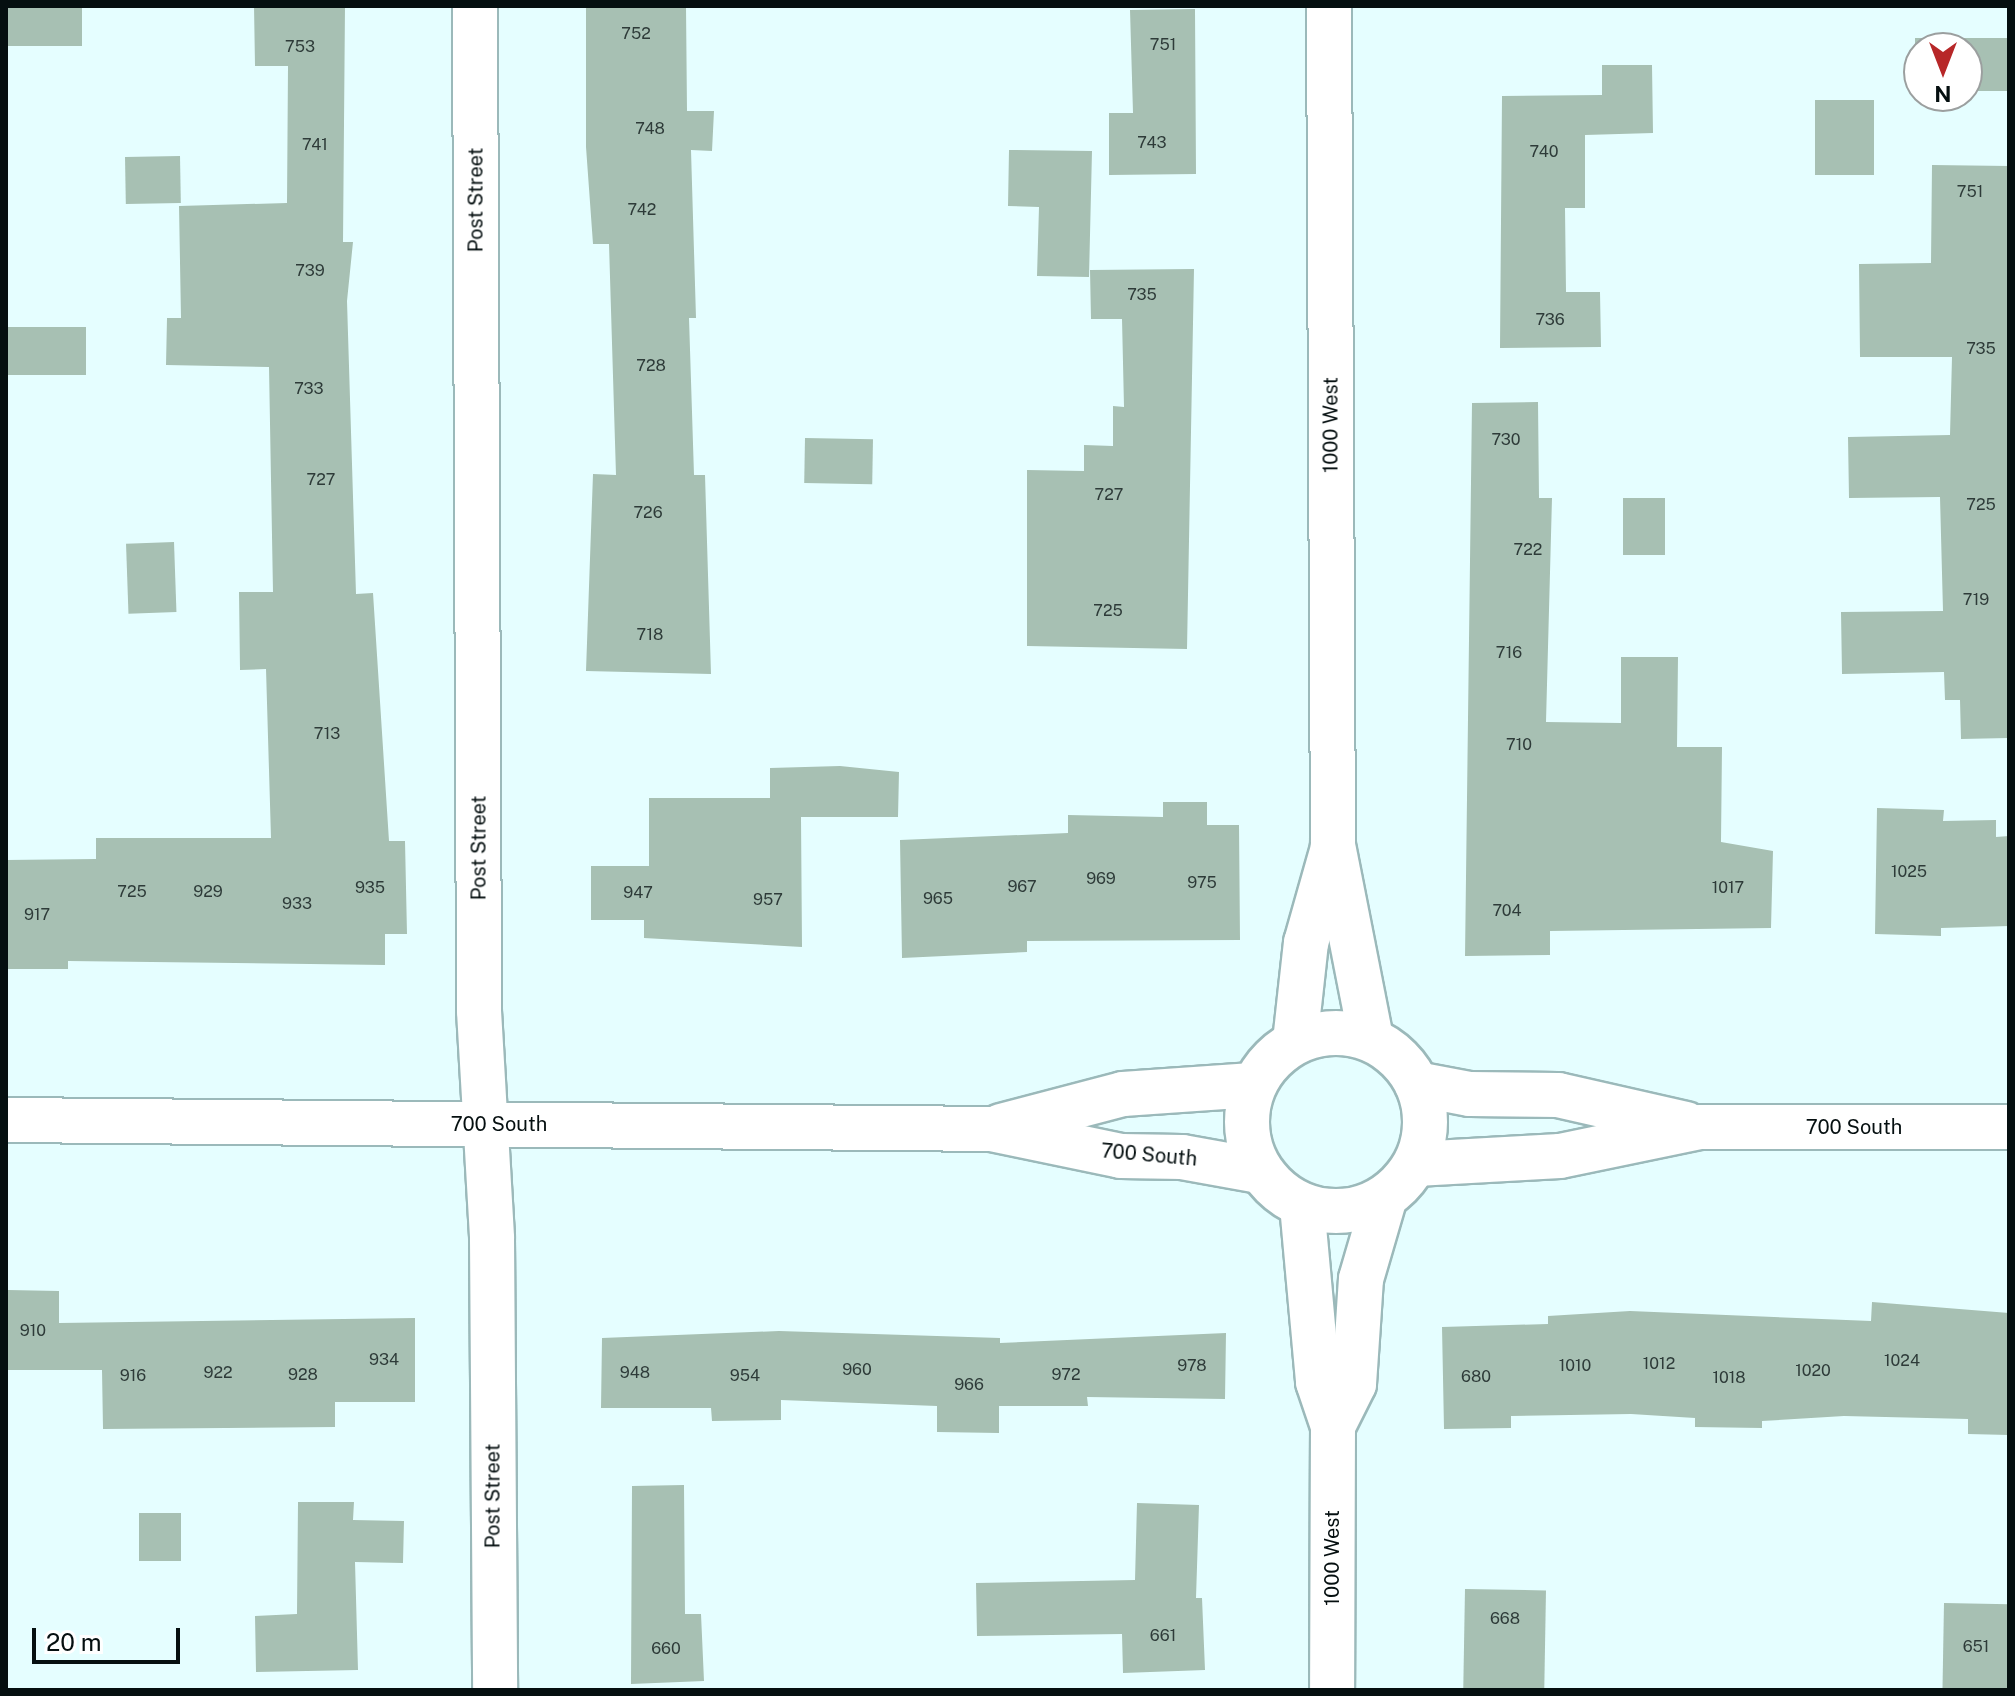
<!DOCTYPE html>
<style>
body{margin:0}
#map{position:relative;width:2015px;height:1696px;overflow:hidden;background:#e5feff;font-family:"Public Sans",sans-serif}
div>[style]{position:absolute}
.building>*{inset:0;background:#a7c0b3;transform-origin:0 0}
.roads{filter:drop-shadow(2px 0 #9bb9ba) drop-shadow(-2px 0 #9bb9ba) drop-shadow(0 2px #9bb9ba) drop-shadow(0 -2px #9bb9ba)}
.minor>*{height:44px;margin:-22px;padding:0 22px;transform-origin:22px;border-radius:22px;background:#fff}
.minor>.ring{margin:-22px;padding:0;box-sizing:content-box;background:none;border:44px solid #fff;border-radius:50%}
span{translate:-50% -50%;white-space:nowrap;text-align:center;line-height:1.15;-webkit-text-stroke:6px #fff;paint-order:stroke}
.number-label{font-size:16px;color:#2e3b39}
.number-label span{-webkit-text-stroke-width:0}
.street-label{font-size:20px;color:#050f10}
.frame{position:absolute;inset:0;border:8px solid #050f10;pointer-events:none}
.north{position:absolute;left:1903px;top:32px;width:80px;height:80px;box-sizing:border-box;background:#fff;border:2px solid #9b9f9f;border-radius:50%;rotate:180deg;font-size:22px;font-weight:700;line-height:32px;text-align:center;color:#050f10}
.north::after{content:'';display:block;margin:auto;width:28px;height:36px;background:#b72728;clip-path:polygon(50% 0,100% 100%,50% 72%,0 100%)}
.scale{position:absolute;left:32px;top:1628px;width:148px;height:36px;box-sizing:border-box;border:4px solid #050f10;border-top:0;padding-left:10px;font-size:24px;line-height:28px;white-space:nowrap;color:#050f10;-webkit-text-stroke:6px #fff;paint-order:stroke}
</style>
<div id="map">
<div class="building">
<i style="left:6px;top:6px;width:76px;height:40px"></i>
<i style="clip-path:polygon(254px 6px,345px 6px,343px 242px,353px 242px,347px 301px,356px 594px,373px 593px,389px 841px,405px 841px,407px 934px,385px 934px,385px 965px,68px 961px,68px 969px,6px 969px,6px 860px,96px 859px,96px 838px,271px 838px,266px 669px,240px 670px,239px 592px,273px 592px,269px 367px,166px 365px,167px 318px,181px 318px,179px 206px,287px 203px,288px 66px,255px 66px)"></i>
<i style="clip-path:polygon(586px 6px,686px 6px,687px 111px,714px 111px,712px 151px,691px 150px,696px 318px,689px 318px,694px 475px,705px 475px,711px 674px,586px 671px,593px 474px,616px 475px,609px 244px,593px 244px,586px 147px)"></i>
<i style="clip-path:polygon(1195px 9px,1196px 174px,1109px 175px,1109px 113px,1133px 113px,1130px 10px)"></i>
<i style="clip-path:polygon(1915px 38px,2009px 38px,2009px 91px,1967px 91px,1967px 48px,1919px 48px,1915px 91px)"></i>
<i style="clip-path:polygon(1602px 65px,1652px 65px,1653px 133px,1585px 135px,1585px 208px,1565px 208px,1566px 292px,1600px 292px,1601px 347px,1500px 348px,1502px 96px,1602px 95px)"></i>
<i style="left:1874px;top:100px;width:75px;height:59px;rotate:90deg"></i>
<i style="clip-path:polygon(1009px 150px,1092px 151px,1089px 277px,1037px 276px,1039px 207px,1008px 206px)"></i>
<i style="left:180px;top:156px;width:47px;height:55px;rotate:89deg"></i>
<i style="clip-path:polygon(1932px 165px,2009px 166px,2008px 738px,1961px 739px,1960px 700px,1945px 700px,1944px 672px,1842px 674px,1841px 612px,1943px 611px,1940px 497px,1849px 498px,1848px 437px,1950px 435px,1952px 357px,1860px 357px,1859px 264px,1931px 263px)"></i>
<i style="clip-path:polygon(1194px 269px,1187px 649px,1027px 646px,1027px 470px,1084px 471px,1084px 445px,1113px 446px,1113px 406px,1124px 407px,1122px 319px,1091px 319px,1090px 270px)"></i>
<i style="left:6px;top:327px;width:80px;height:48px"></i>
<i style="clip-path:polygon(1538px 402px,1539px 498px,1552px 498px,1546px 722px,1621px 723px,1621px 657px,1678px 657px,1677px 747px,1722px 747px,1721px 842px,1773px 851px,1771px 928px,1550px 931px,1550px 955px,1465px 956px,1472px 403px)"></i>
<i style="left:805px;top:438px;width:68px;height:45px;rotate:1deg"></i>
<i style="left:1623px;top:498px;width:42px;height:57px"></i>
<i style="left:174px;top:542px;width:70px;height:48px;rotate:88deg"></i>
<i style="clip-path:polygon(840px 766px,899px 772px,898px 817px,801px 817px,802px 947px,644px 938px,644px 920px,591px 920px,591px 866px,649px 866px,649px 798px,770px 798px,770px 768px)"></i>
<i style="clip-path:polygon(1163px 802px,1207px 802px,1207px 825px,1239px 825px,1240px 940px,1027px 941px,1027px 952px,902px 958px,900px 840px,1068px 833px,1068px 815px,1163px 817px)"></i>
<i style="clip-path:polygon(1877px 808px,1944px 810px,1943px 821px,1996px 820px,1996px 837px,2009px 836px,2009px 926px,1941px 928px,1941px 936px,1875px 934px)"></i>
<i style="clip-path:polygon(8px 1290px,59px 1291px,59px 1323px,415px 1318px,415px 1402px,335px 1402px,335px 1427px,103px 1429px,102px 1370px,7px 1370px)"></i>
<i style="clip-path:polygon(1872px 1302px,2009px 1313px,2009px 1435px,1968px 1434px,1968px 1419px,1844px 1416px,1762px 1421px,1762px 1428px,1695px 1427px,1695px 1418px,1631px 1414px,1511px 1416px,1511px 1428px,1444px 1429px,1442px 1327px,1548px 1324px,1548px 1316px,1630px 1311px,1871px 1321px)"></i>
<i style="clip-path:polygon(779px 1331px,1000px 1338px,1000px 1343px,1226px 1333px,1225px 1399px,1087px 1397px,1088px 1406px,999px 1406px,999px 1433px,937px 1432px,937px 1406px,781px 1400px,781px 1420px,712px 1421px,711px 1408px,601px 1408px,602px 1338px)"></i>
<i style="clip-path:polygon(684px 1485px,685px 1614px,701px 1614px,704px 1681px,631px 1684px,632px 1486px)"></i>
<i style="clip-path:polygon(298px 1502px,354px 1502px,353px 1520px,404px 1521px,403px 1563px,355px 1562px,358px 1670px,256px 1672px,255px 1616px,297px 1614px)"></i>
<i style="clip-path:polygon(1137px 1503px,1199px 1505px,1196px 1598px,1202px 1598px,1205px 1670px,1123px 1673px,1122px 1634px,977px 1636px,976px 1583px,1135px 1580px)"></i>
<i style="left:139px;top:1513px;width:42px;height:48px"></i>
<i style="left:1465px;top:1589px;width:81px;height:101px;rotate:1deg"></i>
<i style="left:1944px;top:1603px;width:65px;height:87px;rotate:1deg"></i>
</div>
<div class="roads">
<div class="minor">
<i style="left:475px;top:6px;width:1005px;rotate:89.77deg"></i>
<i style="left:479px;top:1011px;width:228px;rotate:86.7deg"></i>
<i style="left:492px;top:1239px;width:451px;rotate:89.6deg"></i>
<i style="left:1329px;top:6px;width:839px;rotate:89.73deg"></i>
<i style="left:1333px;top:845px;width:198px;rotate:78.9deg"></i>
<i class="ring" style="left:1247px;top:1033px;width:134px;height:134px"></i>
<i style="left:1295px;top:1042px;width:100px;rotate:-83.7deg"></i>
<i style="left:1306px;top:943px;width:96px;rotate:-74.2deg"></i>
<i style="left:1417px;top:1084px;width:54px;rotate:10.7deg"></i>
<i style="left:1470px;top:1094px;width:88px;rotate:0.7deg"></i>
<i style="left:1558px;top:1095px;width:131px;rotate:12.8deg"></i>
<i style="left:6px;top:1120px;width:985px;rotate:0.52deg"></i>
<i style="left:991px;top:1129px;width:133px;rotate:11.7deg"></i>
<i style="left:1121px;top:1156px;width:61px;rotate:0.9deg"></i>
<i style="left:1182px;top:1157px;width:79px;rotate:10.2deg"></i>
<i style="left:1001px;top:1126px;width:126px;rotate:-14.7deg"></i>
<i style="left:1123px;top:1094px;width:130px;rotate:-4deg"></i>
<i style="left:1416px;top:1164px;width:144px;rotate:-3.2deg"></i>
<i style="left:1560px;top:1156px;width:143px;rotate:-11.7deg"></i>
<i style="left:1700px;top:1127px;width:309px"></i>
<i style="left:1302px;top:1205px;width:178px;rotate:84.8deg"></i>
<i style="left:1318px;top:1382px;width:46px;rotate:71.2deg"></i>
<i style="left:1333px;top:1426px;width:264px;rotate:90.2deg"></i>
<i style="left:1333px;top:1426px;width:47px;rotate:-63.4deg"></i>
<i style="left:1354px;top:1384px;width:105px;rotate:-86.2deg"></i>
<i style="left:1361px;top:1279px;width:85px;rotate:-73.7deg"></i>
</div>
</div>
<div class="number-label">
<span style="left:636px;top:34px">752</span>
<span style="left:1163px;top:45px">751</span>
<span style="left:300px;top:47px">753</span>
<span style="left:650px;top:129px">748</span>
<span style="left:1152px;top:143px">743</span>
<span style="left:315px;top:145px">741</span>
<span style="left:1544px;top:152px">740</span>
<span style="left:1970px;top:192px">751</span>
<span style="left:642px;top:210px">742</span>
<span style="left:310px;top:271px">739</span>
<span style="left:1142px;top:295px">735</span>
<span style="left:1550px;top:320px">736</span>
<span style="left:1981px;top:349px">735</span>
<span style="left:651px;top:366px">728</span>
<span style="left:309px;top:389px">733</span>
<span style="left:1506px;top:440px">730</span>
<span style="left:321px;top:480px">727</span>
<span style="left:1109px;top:495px">727</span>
<span style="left:1981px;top:505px">725</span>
<span style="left:648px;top:513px">726</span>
<span style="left:1528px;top:550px">722</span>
<span style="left:1976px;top:600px">719</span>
<span style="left:1108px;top:611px">725</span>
<span style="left:650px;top:635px">718</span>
<span style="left:1509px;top:653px">716</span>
<span style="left:327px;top:734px">713</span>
<span style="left:1519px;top:745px">710</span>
<span style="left:1909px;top:872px">1025</span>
<span style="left:1101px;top:879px">969</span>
<span style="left:1202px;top:883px">975</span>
<span style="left:1022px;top:887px">967</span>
<span style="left:370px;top:888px">935</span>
<span style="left:1728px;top:888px">1017</span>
<span style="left:132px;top:892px">725</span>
<span style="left:208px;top:892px">929</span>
<span style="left:638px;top:893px">947</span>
<span style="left:938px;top:899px">965</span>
<span style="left:768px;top:900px">957</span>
<span style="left:297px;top:904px">933</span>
<span style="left:1507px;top:911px">704</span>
<span style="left:37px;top:915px">917</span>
<span style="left:33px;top:1331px">910</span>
<span style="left:384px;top:1360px">934</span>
<span style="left:1902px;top:1361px">1024</span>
<span style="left:1659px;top:1364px">1012</span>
<span style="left:1192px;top:1366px">978</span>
<span style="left:1575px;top:1366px">1010</span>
<span style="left:857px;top:1370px">960</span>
<span style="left:1813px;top:1371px">1020</span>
<span style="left:218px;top:1373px">922</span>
<span style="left:635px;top:1373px">948</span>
<span style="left:303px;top:1375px">928</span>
<span style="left:1066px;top:1375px">972</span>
<span style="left:133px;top:1376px">916</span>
<span style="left:745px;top:1376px">954</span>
<span style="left:1476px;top:1377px">680</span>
<span style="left:1729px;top:1378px">1018</span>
<span style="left:969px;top:1385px">966</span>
<span style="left:1505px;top:1619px">668</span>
<span style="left:1163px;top:1636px">661</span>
<span style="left:1976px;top:1647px">651</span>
<span style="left:666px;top:1649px">660</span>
</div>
<div class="street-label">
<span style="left:476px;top:200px;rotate:-90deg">Post Street</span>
<span style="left:1331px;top:425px;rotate:-90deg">1000 West</span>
<span style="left:479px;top:848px;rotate:-90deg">Post Street</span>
<span style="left:499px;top:1124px">700 South</span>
<span style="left:1854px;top:1127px">700 South</span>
<span style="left:1149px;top:1155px;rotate:5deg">700 South</span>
<span style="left:493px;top:1496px;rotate:-90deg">Post Street</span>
<span style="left:1332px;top:1558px;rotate:-90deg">1000 West</span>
</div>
<div class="frame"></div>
<div class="north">N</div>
<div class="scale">20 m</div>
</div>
